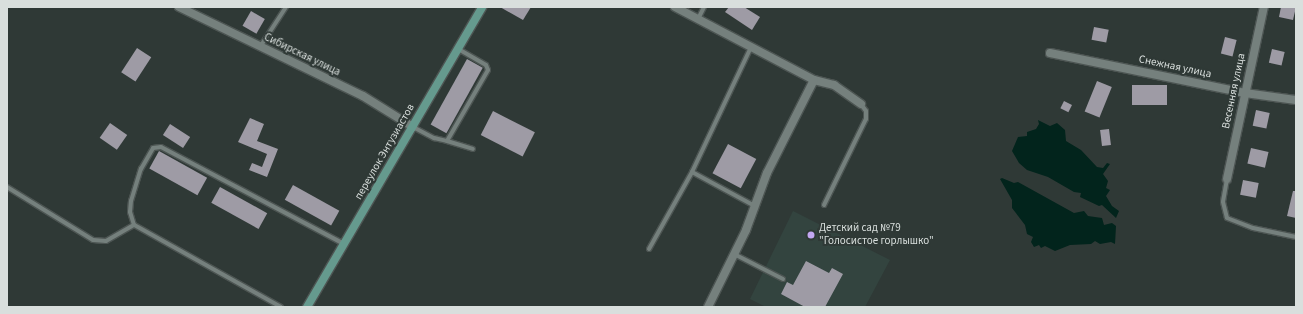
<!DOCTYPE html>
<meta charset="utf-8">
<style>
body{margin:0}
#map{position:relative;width:1303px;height:314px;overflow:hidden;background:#2f3936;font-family:"Source Sans 3",sans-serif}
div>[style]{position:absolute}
.built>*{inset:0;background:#33443f}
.water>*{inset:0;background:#02241c}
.building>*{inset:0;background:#9e9ba5;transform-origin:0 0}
.roads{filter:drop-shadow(1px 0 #4d5553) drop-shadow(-1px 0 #4d5553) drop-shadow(0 1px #4d5553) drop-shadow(0 -1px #4d5553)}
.service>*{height:4px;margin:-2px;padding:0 2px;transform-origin:2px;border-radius:2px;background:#75807d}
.minor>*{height:8px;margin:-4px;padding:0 4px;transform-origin:4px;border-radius:4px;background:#75807d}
.secondary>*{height:8px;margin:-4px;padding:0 4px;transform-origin:4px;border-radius:4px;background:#659a8e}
.dots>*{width:11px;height:11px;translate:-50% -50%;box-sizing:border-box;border:2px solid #2f3936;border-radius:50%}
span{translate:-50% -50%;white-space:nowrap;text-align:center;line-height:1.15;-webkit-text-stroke:4px #2f3936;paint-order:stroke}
.street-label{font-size:11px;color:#d9dfdd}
.poi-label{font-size:11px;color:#d9dfdd}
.left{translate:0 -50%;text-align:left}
.frame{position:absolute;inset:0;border:8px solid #d9dfdd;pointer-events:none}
</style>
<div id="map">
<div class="built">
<i style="clip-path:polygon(793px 211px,890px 260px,865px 307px,766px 307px,750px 299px)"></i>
</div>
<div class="water">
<i style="clip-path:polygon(1038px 120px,1050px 126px,1057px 123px,1065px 130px,1066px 141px,1081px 150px,1097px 167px,1103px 168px,1107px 163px,1110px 164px,1103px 174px,1108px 181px,1106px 188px,1110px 190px,1106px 196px,1112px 206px,1119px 211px,1116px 218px,1102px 205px,1099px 206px,1080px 197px,1081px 193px,1074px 192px,1048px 177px,1027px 170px,1019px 163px,1012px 151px,1018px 137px,1027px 136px,1027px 132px,1036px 129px,1039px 124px)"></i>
<i style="clip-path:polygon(1002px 178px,1014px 183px,1018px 182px,1074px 213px,1084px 211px,1088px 216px,1102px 218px,1104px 225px,1112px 223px,1116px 226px,1115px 244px,1111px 242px,1100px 244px,1095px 241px,1091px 244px,1070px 245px,1055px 251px,1045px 246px,1041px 248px,1039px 245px,1034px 247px,1031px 242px,1033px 237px,1027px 234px,1025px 225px,1012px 208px,1012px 200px,1000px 179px)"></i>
</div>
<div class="building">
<i style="clip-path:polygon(500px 7px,531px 7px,523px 20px)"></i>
<i style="clip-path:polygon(729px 7px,744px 7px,760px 17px,752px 30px,725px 12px)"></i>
<i style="clip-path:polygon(1281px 7px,1296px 7px,1293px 20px,1279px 17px)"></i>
<i style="left:251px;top:11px;width:16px;height:17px;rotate:30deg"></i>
<i style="left:1094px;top:27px;width:15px;height:13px;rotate:11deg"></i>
<i style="left:1225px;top:37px;width:12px;height:17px;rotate:14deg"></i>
<i style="left:137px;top:48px;width:17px;height:29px;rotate:33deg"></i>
<i style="left:1272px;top:49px;width:13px;height:14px;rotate:13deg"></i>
<i style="left:467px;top:59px;width:18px;height:75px;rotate:29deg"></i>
<i style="left:1097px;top:81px;width:16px;height:33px;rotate:22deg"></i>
<i style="left:1167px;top:85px;width:20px;height:35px;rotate:90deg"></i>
<i style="left:1064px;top:101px;width:9px;height:8px;rotate:27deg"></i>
<i style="left:1256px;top:110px;width:14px;height:16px;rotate:12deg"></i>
<i style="left:493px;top:111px;width:47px;height:27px;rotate:27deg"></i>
<i style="clip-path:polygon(250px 118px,264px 124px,257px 141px,278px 149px,267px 177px,249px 170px,252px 163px,262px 167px,267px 154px,238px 142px)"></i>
<i style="left:110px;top:123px;width:21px;height:18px;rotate:35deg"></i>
<i style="left:170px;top:124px;width:24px;height:13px;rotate:33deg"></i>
<i style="left:1109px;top:129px;width:16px;height:9px;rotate:83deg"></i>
<i style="left:728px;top:144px;width:32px;height:33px;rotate:28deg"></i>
<i style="left:1251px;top:148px;width:18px;height:16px;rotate:13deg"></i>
<i style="left:159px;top:151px;width:55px;height:20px;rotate:29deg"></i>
<i style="left:1243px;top:180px;width:16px;height:15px;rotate:11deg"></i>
<i style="left:293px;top:185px;width:53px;height:17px;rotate:29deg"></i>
<i style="left:220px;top:187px;width:54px;height:18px;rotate:29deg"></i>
<i style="clip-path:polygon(1293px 191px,1296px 191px,1296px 218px,1287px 216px)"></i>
<i style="clip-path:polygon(806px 261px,829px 273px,832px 268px,843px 274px,825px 307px,805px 307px,781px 294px,787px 282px,793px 285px)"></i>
</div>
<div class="roads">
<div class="service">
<i style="left:698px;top:19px;width:13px;rotate:-63deg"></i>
<i style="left:260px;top:47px;width:48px;rotate:-57deg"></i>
<i style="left:413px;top:127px;width:24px;rotate:28deg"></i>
<i style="left:434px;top:138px;width:13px;rotate:13deg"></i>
<i style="left:447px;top:141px;width:82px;rotate:-60deg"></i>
<i style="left:488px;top:70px;width:5px;rotate:-112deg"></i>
<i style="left:486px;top:65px;width:32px;rotate:-150deg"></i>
<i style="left:447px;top:141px;width:27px;rotate:17deg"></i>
<i style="left:692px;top:172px;width:72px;rotate:28.4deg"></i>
<i style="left:1227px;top:179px;width:23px;rotate:100deg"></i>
<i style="left:1223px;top:202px;width:16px;rotate:76deg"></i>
<i style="left:1227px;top:218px;width:28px;rotate:21deg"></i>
<i style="left:1253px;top:228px;width:44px;rotate:11.8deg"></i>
<i style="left:7px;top:187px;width:101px;rotate:31.6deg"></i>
<i style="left:93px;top:240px;width:13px;rotate:4deg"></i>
<i style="left:106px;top:241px;width:32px;rotate:-30deg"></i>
<i style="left:824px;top:205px;width:96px;rotate:-64deg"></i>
<i style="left:866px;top:119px;width:8px;rotate:-90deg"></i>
<i style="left:866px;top:111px;width:9px;rotate:-126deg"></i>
<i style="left:649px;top:249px;width:88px;rotate:-60.8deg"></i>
<i style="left:692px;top:172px;width:138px;rotate:-64.7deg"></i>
<i style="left:734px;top:254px;width:55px;rotate:27deg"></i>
<i style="left:281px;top:307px;width:168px;rotate:-150.8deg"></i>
<i style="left:134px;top:225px;width:14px;rotate:-107deg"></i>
<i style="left:130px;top:212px;width:11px;rotate:-85deg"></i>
<i style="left:131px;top:201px;width:34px;rotate:-73deg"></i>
<i style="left:141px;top:169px;width:24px;rotate:-60deg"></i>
<i style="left:153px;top:148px;width:8px;rotate:-7deg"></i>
<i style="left:161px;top:147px;width:207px;rotate:27.9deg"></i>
</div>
<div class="minor">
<i style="left:179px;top:7px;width:204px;rotate:25.8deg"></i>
<i style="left:363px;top:96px;width:59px;rotate:31.8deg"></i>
<i style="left:675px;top:7px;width:157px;rotate:27.7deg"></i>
<i style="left:814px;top:80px;width:21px;rotate:14deg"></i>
<i style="left:834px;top:85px;width:33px;rotate:35deg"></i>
<i style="left:1050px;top:53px;width:199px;rotate:11.6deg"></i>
<i style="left:1245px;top:93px;width:51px;rotate:7.8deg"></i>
<i style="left:1227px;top:179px;width:176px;rotate:-77.9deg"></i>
<i style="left:708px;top:307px;width:86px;rotate:-63.7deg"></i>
<i style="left:746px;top:230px;width:61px;rotate:-69.8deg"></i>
<i style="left:767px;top:173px;width:104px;rotate:-63.2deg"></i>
</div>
<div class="secondary">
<i style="left:307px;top:307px;width:347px;rotate:-59.7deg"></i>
</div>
</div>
<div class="dots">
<i style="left:811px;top:235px;background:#c3a7f2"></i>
</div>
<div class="street-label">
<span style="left:302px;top:55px;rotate:26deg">Сибирская улица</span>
<span style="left:1175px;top:67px;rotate:12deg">Снежная улица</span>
<span style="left:1234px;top:91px;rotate:-78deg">Весенняя улица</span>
<span style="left:385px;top:152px;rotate:-60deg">переулок Энтузиастов</span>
</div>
<div class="poi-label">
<span class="left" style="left:819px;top:235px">Детский сад №79<br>"Голосистое горлышко"</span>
</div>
<div class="frame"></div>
</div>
